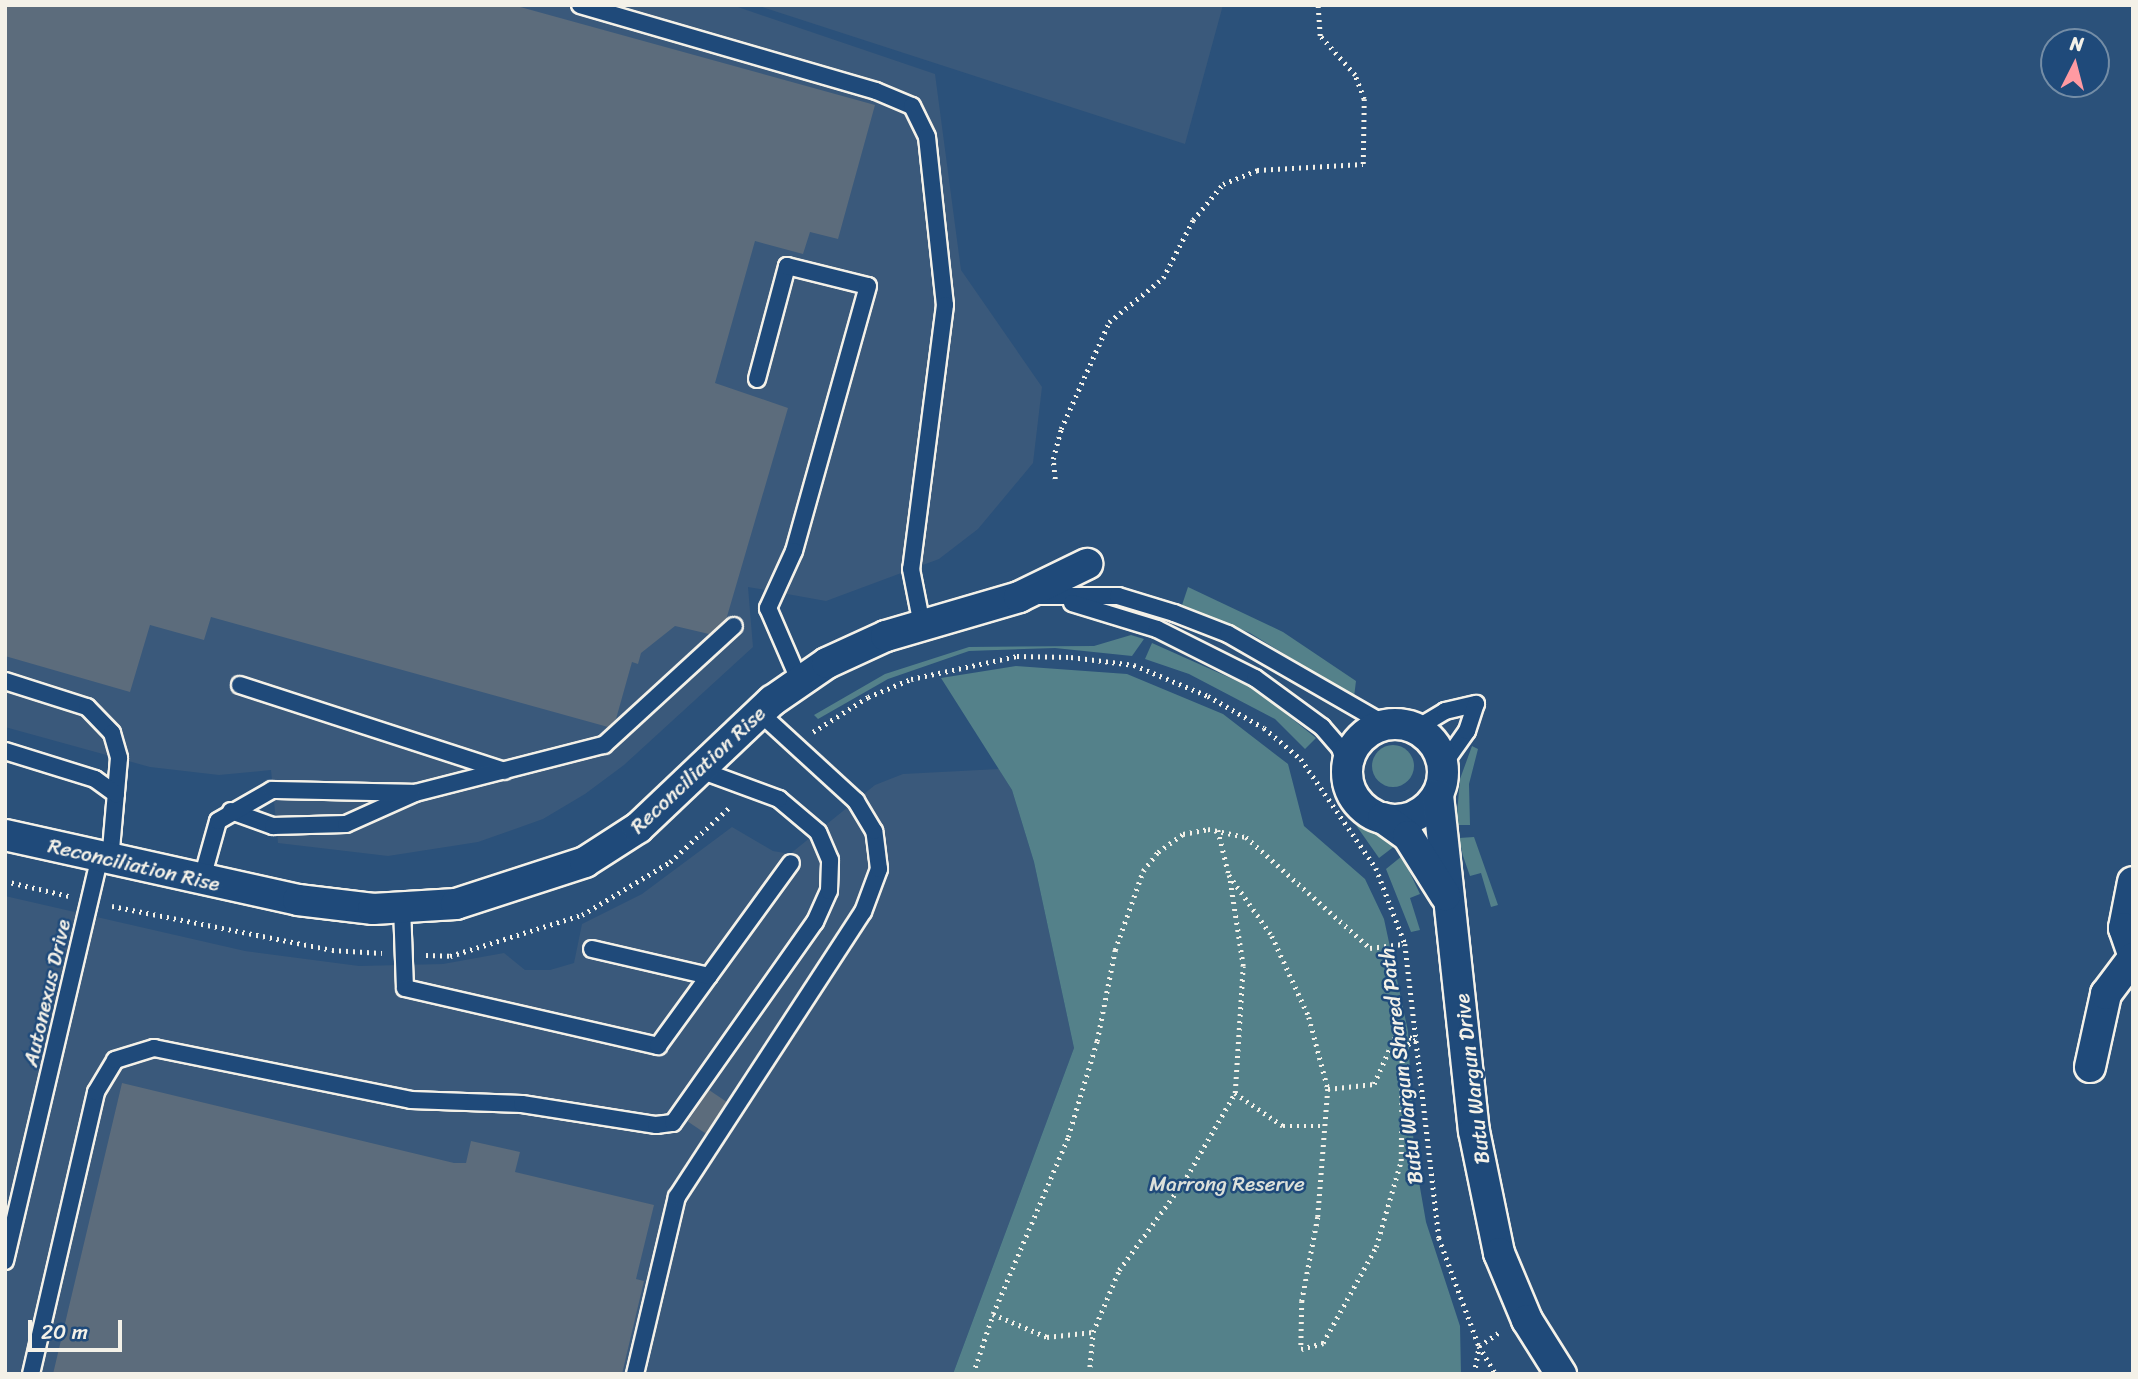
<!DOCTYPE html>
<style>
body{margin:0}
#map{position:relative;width:2138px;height:1379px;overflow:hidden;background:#2b517a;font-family:Sriracha,sans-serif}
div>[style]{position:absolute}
.built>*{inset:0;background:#3a597b}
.green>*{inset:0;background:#54818a}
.round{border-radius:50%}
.building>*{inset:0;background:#5c6c7c;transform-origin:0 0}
.path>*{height:4.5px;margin-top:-2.25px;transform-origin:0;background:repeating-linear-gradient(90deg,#f4f1e8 0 2px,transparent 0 7px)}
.roads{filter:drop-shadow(2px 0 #f4f1e8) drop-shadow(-2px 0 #f4f1e8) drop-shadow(0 2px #f4f1e8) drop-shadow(0 -2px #f4f1e8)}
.lane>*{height:16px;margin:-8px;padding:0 8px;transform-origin:8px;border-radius:8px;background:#1f4a7a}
.street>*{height:30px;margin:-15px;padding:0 15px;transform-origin:15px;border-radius:15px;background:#1f4a7a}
.street>.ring{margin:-15px;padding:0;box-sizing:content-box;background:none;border:30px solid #1f4a7a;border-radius:50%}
span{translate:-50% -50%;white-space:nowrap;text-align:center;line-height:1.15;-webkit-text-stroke:5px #1f4a7a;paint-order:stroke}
.street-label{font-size:21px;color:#f4f1e8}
.park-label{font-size:21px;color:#dce0da}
.frame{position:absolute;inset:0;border:7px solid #f4f1e8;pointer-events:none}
.north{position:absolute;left:2040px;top:28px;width:70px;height:70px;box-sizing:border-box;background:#1f4a7a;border:2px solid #748da6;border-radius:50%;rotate:6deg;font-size:19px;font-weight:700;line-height:28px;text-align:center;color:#f4f1e8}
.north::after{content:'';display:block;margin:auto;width:24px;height:32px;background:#ff9aa2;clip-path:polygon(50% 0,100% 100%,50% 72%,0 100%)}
.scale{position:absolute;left:28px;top:1320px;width:94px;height:32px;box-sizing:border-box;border:4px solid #f4f1e8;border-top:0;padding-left:9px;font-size:21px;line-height:24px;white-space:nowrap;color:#f4f1e8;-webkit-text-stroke:5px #1f4a7a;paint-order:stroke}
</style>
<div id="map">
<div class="built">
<i style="clip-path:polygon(5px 5px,732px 5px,935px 74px,961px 270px,1042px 387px,1033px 463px,978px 529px,939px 559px,826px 601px,748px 587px,753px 647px,624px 765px,585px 794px,543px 819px,478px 842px,388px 856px,278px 843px,271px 770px,219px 775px,150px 767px,5px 727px)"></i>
<i style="clip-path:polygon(756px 5px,1223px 5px,1185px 144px)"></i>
<i style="clip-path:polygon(999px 769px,1012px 790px,1034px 862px,1074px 1048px,953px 1374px,5px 1374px,5px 896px,245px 951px,359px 966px,443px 964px,504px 953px,525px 970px,550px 970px,574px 963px,582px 924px,642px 894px,732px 827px,773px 851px,790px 854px,875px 785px,903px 774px)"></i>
</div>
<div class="green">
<i style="clip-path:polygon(1188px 587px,1283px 632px,1356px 681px,1354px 697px,1250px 633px,1182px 605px)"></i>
<i style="clip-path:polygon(1131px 635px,1144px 639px,1132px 656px,1055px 648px,969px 651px,888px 679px,818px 719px,814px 715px,885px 674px,969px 647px,1094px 646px)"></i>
<i style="clip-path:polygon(1152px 643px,1255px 689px,1316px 738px,1305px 749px,1275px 719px,1189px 674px,1145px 659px)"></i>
<i style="clip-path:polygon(1016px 666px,1127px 674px,1223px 714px,1288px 764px,1304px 826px,1365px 879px,1384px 919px,1408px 1031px,1414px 1153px,1426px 1222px,1460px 1326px,1461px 1374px,953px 1374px,1074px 1048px,1034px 862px,1012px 790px,941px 678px)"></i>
<i class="round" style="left:1372px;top:745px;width:42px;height:42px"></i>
<i style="clip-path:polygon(1472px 746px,1478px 749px,1469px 784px,1470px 825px,1456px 825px,1460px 779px)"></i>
<i style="clip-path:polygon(1346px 811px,1371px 825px,1396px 845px,1379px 858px)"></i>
<i style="clip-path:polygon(1474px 837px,1498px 905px,1491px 907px,1481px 873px,1470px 876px,1463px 856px,1459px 838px)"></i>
<i style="clip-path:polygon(1402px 856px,1420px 894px,1410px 898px,1420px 930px,1411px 932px,1386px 869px)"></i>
</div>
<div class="building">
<i style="clip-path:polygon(5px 5px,513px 5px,875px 105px,838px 239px,810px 232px,803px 254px,755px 241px,715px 383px,788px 408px,726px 620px,709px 634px,675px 626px,641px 653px,638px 664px,632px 662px,616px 719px,608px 727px,211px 617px,204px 640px,150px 625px,130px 692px,5px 656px)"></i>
<i style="clip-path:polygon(122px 1083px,454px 1163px,466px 1163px,471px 1141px,520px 1152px,515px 1172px,654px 1205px,636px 1279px,644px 1281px,622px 1374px,53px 1374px)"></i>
<i style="left:709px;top:1090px;width:22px;height:38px;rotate:34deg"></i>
</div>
<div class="path">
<i style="left:1055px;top:479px;width:20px;rotate:-96deg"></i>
<i style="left:1053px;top:459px;width:31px;rotate:-75deg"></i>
<i style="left:1061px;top:429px;width:117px;rotate:-65.8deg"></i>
<i style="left:1109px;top:322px;width:70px;rotate:-39.2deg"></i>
<i style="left:1163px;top:278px;width:65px;rotate:-62.7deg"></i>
<i style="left:1193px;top:220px;width:47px;rotate:-50.2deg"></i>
<i style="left:1223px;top:184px;width:37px;rotate:-22deg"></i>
<i style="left:1257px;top:170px;width:106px;rotate:-3.2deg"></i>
<i style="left:1363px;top:164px;width:65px;rotate:-89.1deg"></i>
<i style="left:1364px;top:99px;width:26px;rotate:-111deg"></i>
<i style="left:1355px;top:75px;width:52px;rotate:-131.9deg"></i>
<i style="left:1320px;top:36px;width:31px;rotate:-94deg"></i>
<i style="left:813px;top:732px;width:65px;rotate:-32.5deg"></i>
<i style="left:868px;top:697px;width:47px;rotate:-22.7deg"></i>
<i style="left:911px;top:679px;width:108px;rotate:-12.2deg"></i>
<i style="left:1017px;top:656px;width:54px;rotate:1.1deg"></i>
<i style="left:1071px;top:657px;width:64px;rotate:7.2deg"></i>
<i style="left:1134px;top:665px;width:80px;rotate:22.7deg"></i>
<i style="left:1208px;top:696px;width:64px;rotate:29.7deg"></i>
<i style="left:1264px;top:728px;width:48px;rotate:40deg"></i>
<i style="left:1301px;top:759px;width:132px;rotate:55.5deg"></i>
<i style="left:1376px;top:868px;width:81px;rotate:69.1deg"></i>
<i style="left:1405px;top:944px;width:296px;rotate:83.4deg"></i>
<i style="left:1439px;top:1238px;width:115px;rotate:69.7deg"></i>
<i style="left:1479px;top:1346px;width:33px;rotate:59deg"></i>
<i style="left:1218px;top:830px;width:46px;rotate:76.3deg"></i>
<i style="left:5px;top:881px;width:66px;rotate:13.2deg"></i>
<i style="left:112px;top:906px;width:224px;rotate:11.3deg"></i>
<i style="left:332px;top:950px;width:50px;rotate:3.4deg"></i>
<i style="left:426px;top:955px;width:24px;rotate:2deg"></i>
<i style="left:450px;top:956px;width:138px;rotate:-17.3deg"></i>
<i style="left:582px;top:915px;width:103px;rotate:-31.1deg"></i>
<i style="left:670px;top:862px;width:83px;rotate:-42.6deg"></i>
<i style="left:1328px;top:1089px;width:46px;rotate:-6.2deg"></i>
<i style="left:1374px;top:1084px;width:55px;rotate:-66.3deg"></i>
<i style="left:1396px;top:1034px;width:21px;rotate:14deg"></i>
<i style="left:1235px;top:1093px;width:58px;rotate:34.5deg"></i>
<i style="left:1283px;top:1126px;width:42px"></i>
<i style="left:993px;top:1314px;width:192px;rotate:-67deg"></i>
<i style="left:1068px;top:1137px;width:100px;rotate:-73.2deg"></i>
<i style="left:1097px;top:1041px;width:93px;rotate:-78.8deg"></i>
<i style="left:1115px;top:950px;width:84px;rotate:-70.5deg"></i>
<i style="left:1143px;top:871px;width:24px;rotate:-52deg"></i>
<i style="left:1158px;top:852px;width:31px;rotate:-36deg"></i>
<i style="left:1183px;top:834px;width:25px;rotate:-11deg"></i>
<i style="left:1208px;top:829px;width:39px;rotate:12deg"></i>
<i style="left:1246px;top:837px;width:166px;rotate:41.8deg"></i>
<i style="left:1370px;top:948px;width:35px;rotate:-7deg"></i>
<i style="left:973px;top:1374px;width:63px;rotate:-71.6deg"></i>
<i style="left:993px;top:1314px;width:59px;rotate:23.1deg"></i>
<i style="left:1047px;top:1337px;width:46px;rotate:-6.2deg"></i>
<i style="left:1089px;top:1374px;width:42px;rotate:-84.6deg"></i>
<i style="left:1093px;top:1332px;width:67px;rotate:-67.2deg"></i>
<i style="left:1119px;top:1270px;width:108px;rotate:-53.7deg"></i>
<i style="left:1183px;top:1183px;width:104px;rotate:-60deg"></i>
<i style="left:1235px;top:1093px;width:127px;rotate:-86.4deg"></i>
<i style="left:1243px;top:966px;width:92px;rotate:-98.7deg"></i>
<i style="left:1229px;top:875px;width:75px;rotate:54.8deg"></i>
<i style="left:1272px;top:936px;width:89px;rotate:65.4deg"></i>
<i style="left:1309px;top:1017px;width:74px;rotate:75.2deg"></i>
<i style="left:1328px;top:1089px;width:128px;rotate:94.5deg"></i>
<i style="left:1318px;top:1217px;width:86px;rotate:100.8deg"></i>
<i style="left:1302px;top:1301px;width:48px;rotate:91.2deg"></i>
<i style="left:1301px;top:1349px;width:23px;rotate:-15deg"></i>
<i style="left:1323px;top:1343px;width:110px;rotate:-61.1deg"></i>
<i style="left:1376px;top:1247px;width:90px;rotate:-73.8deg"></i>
<i style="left:1401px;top:1161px;width:113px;rotate:-89.5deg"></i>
<i style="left:1402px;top:1048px;width:17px;rotate:-31deg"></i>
<i style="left:1474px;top:1374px;width:28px;rotate:-80deg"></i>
<i style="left:1479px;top:1346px;width:27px;rotate:-34deg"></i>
</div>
<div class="roads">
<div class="lane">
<i style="left:580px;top:5px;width:308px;rotate:16.2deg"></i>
<i style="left:876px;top:91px;width:39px;rotate:23deg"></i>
<i style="left:912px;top:106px;width:34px;rotate:64deg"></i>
<i style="left:927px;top:137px;width:169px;rotate:83.9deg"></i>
<i style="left:945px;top:305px;width:266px;rotate:97.3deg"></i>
<i style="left:911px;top:569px;width:57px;rotate:78.9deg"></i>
<i style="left:757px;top:379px;width:117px;rotate:-75.1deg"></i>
<i style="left:787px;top:266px;width:83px;rotate:13.9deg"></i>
<i style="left:868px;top:286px;width:275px;rotate:105.6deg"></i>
<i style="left:794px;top:551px;width:63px;rotate:114.5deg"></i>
<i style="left:768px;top:608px;width:81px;rotate:66.6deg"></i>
<i style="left:1036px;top:596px;width:82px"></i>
<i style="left:1118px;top:596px;width:59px;rotate:16.9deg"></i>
<i style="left:1174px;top:613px;width:58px;rotate:21.3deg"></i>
<i style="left:1228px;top:634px;width:182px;rotate:29.9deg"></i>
<i style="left:1072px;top:603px;width:89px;rotate:17deg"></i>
<i style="left:1157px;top:629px;width:110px;rotate:26.6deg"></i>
<i style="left:1255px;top:678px;width:83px;rotate:36.2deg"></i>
<i style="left:1322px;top:727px;width:28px;rotate:49deg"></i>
<i style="left:1340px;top:748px;width:23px;rotate:72deg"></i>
<i style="left:5px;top:681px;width:86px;rotate:17.6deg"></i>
<i style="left:87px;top:707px;width:36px;rotate:46deg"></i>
<i style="left:112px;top:733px;width:26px;rotate:74deg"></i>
<i style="left:119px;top:758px;width:102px;rotate:95deg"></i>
<i style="left:240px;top:685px;width:278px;rotate:18deg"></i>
<i style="left:1417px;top:728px;width:33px;rotate:-31deg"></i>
<i style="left:1445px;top:711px;width:32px;rotate:-13deg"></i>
<i style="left:5px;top:751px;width:94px;rotate:17.3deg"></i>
<i style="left:95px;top:779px;width:26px;rotate:36deg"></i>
<i style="left:1443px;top:765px;width:42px;rotate:-54.8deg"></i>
<i style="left:1467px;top:731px;width:28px;rotate:-72deg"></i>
<i style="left:231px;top:811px;width:45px;rotate:19.7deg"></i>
<i style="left:273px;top:826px;width:73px;rotate:-1.6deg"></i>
<i style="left:346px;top:824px;width:76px;rotate:-24.2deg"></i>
<i style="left:415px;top:793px;width:195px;rotate:-14.3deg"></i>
<i style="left:604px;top:745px;width:176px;rotate:-42.5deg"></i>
<i style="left:201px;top:882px;width:63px;rotate:-74.4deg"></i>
<i style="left:218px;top:821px;width:62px;rotate:-29.9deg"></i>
<i style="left:272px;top:790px;width:140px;rotate:1.2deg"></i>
<i style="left:402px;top:907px;width:81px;rotate:87.9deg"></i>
<i style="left:405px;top:988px;width:260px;rotate:12.9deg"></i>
<i style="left:658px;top:1046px;width:226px;rotate:-54deg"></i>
<i style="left:592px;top:949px;width:120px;rotate:13deg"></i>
<i style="left:5px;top:1261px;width:415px;rotate:-76.8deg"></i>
<i style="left:31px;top:1374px;width:289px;rotate:-77deg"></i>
<i style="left:96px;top:1092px;width:37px;rotate:-59deg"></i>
<i style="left:115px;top:1060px;width:41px;rotate:-17.1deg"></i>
<i style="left:154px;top:1048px;width:262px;rotate:11.4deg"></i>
<i style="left:411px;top:1100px;width:111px;rotate:2.1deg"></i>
<i style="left:522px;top:1104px;width:136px;rotate:8.9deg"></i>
<i style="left:656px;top:1125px;width:17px;rotate:-7deg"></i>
<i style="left:673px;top:1123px;width:246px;rotate:-54.8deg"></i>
<i style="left:815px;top:922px;width:34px;rotate:-66deg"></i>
<i style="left:829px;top:891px;width:31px;rotate:-88deg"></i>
<i style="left:830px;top:860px;width:30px;rotate:-113deg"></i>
<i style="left:818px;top:832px;width:51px;rotate:-139.8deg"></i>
<i style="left:779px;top:799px;width:84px;rotate:-159.8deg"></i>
<i style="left:635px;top:1374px;width:182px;rotate:-76.7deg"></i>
<i style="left:677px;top:1197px;width:340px;rotate:-56.9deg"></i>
<i style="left:863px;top:912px;width:46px;rotate:-69.6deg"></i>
<i style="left:879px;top:869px;width:38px;rotate:-97deg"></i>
<i style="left:874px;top:831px;width:35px;rotate:-121deg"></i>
<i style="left:856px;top:801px;width:130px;rotate:-137.5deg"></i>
</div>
<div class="street">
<i class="ring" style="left:1347px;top:724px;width:66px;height:66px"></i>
<i style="left:1438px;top:795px;width:338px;rotate:83.9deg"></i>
<i style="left:1474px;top:1131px;width:125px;rotate:78.4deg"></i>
<i style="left:1499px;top:1253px;width:73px;rotate:67.3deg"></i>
<i style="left:1527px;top:1320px;width:64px;rotate:57.8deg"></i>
<i style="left:1383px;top:818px;width:31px;rotate:36deg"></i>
<i style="left:1408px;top:836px;width:70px;rotate:57.9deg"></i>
<i style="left:5px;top:835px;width:300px;rotate:12.5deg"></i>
<i style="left:298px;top:900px;width:76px;rotate:6.8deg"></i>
<i style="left:373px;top:909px;width:83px;rotate:-3.4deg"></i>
<i style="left:456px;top:904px;width:136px;rotate:-18deg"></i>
<i style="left:585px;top:862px;width:63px;rotate:-32.7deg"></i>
<i style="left:638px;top:828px;width:185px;rotate:-43.5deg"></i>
<i style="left:772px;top:701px;width:67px;rotate:-34.6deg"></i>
<i style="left:827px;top:663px;width:65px;rotate:-24.6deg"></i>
<i style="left:886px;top:636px;width:139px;rotate:-16.3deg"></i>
<i style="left:1019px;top:597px;width:76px;rotate:-25.9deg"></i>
<i style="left:2133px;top:882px;width:47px;rotate:101.1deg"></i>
<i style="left:2124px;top:928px;width:28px;rotate:71deg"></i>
<i style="left:2090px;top:1067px;width:75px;rotate:-77.6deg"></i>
<i style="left:2106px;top:994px;width:45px;rotate:-53.1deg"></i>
</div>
</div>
<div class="street-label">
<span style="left:698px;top:770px;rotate:-43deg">Reconciliation Rise</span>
<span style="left:134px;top:865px;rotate:13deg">Reconciliation Rise</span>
<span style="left:47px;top:993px;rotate:-77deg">Autonexus Drive</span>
<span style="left:1401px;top:1066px;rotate:-97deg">Butu Wargun Shared Path</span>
<span style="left:1472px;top:1079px;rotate:-97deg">Butu Wargun Drive</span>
</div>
<div class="park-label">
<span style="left:1227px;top:1184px">Marrong Reserve</span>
</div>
<div class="frame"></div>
<div class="north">N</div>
<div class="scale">20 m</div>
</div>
